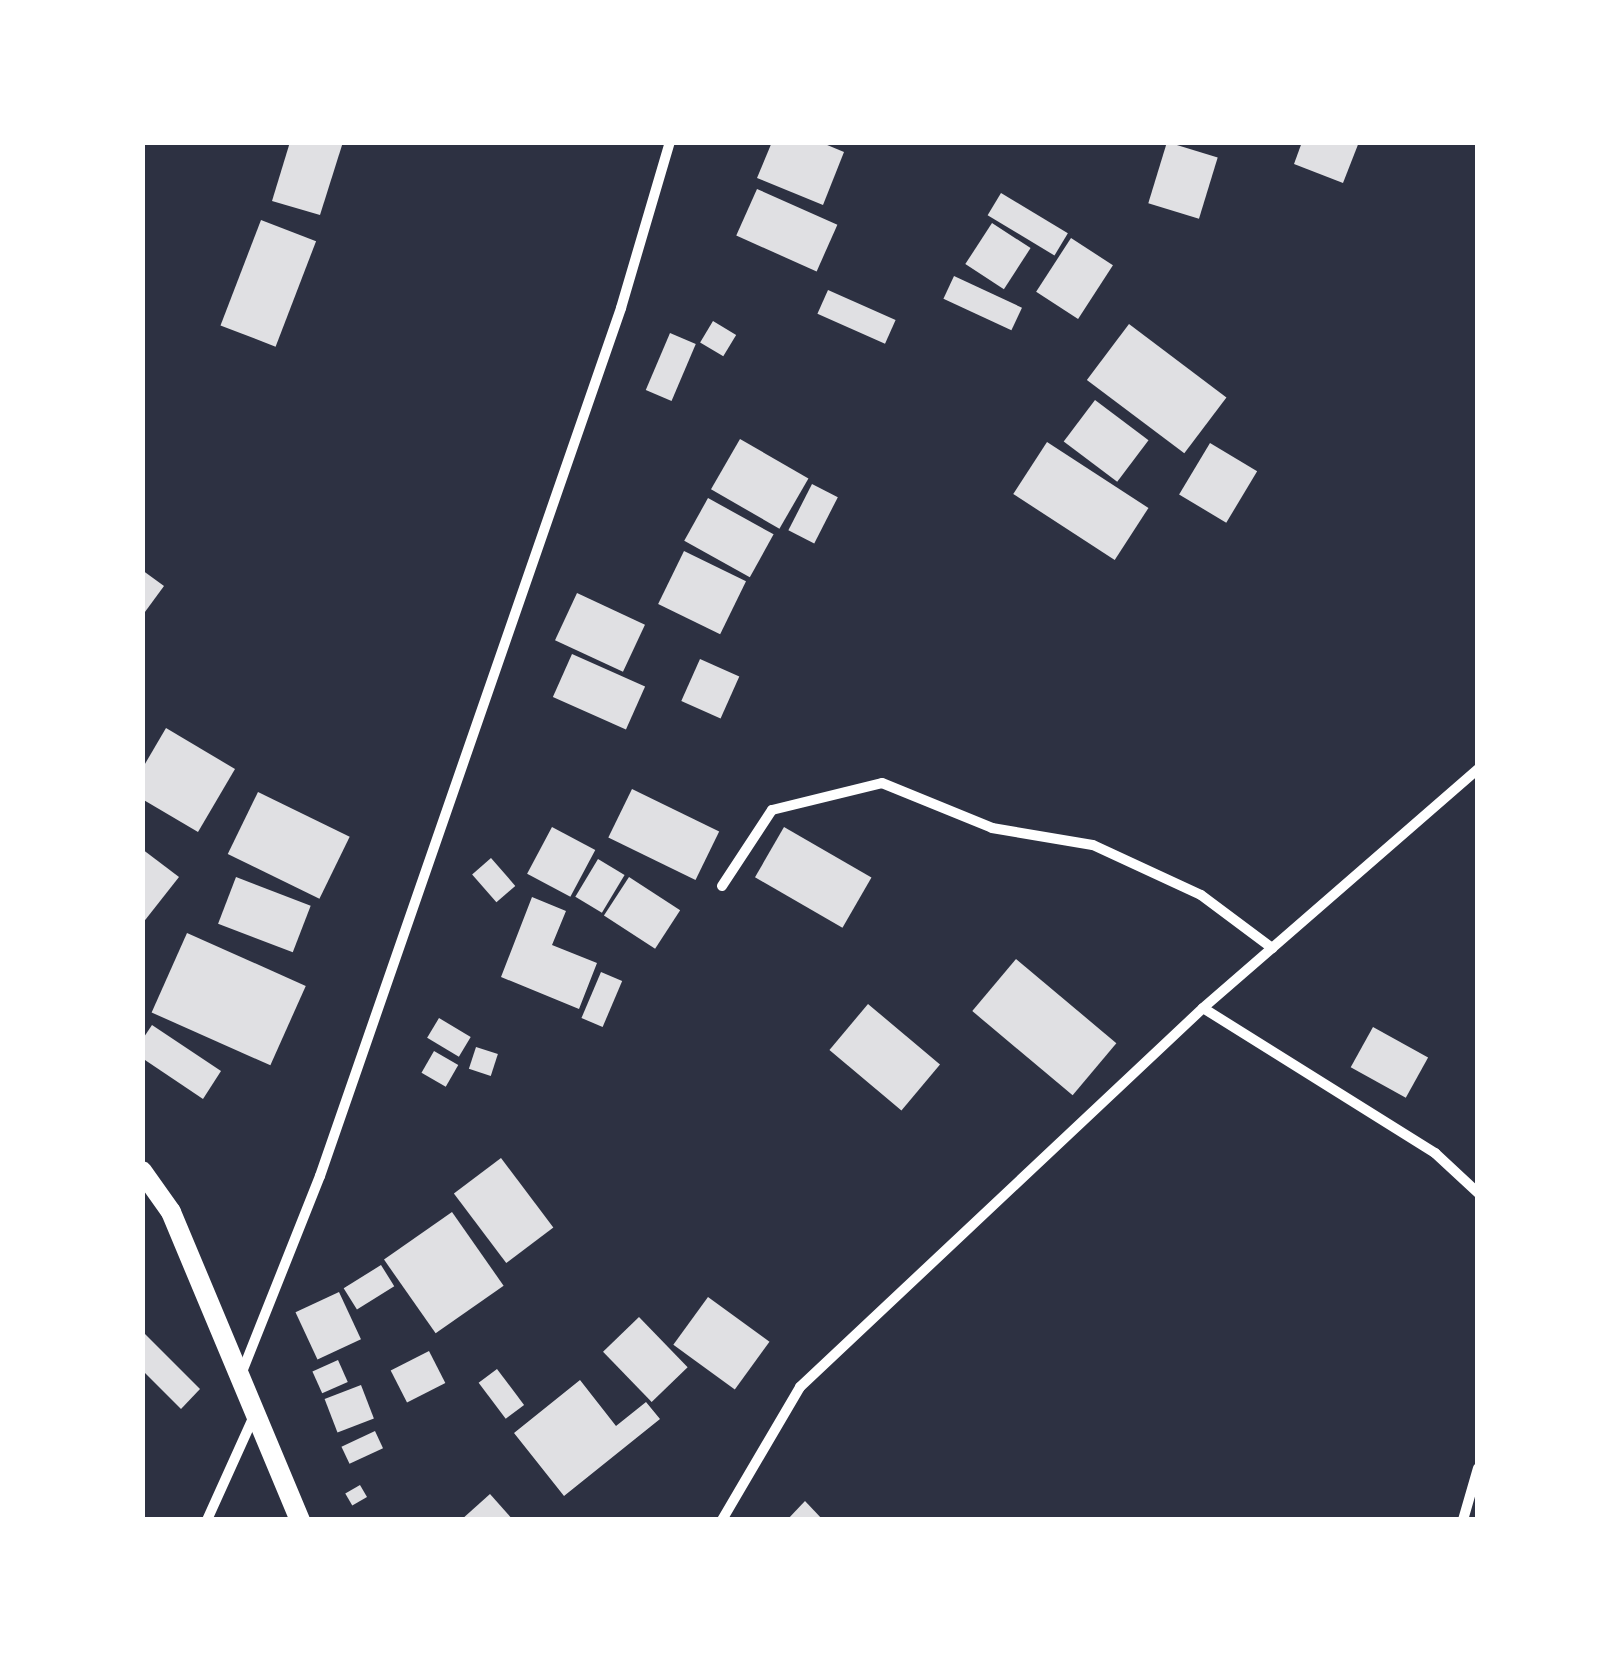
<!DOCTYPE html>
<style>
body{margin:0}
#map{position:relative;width:1620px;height:1662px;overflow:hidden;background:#2d3142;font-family:"Archivo Narrow",sans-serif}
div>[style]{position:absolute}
.building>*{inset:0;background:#e0e0e3;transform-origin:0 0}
.minor>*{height:10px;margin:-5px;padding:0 5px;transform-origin:5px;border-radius:5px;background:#fff}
.secondary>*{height:20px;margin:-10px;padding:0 10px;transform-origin:10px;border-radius:10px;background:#fff}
span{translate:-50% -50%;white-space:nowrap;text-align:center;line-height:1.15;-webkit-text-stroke:8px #fff;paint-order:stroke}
.frame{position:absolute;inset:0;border:145px solid #fff;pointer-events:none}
</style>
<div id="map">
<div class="building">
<i style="clip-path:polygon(290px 142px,343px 142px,320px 215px,272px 201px)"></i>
<i style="clip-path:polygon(772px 142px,820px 142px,844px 152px,823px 205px,757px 178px)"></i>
<i style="left:1167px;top:142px;width:53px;height:64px;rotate:17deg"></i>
<i style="clip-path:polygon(1302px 142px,1359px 142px,1343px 183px,1294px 164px)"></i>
<i style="left:757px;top:189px;width:88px;height:51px;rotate:24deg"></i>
<i style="left:1001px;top:193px;width:78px;height:26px;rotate:31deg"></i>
<i style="left:261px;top:220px;width:59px;height:113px;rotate:21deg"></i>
<i style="left:992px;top:223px;width:46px;height:49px;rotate:33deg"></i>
<i style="left:1071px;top:238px;width:50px;height:64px;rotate:33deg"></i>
<i style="left:954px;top:276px;width:75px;height:25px;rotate:25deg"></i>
<i style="left:828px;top:290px;width:74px;height:26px;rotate:24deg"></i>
<i style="left:713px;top:321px;width:27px;height:25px;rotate:31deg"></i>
<i style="left:1129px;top:324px;width:122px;height:70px;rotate:37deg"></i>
<i style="left:670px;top:333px;width:28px;height:62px;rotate:23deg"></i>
<i style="left:1095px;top:400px;width:67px;height:52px;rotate:37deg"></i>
<i style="left:740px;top:439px;width:79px;height:58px;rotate:30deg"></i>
<i style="left:1047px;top:442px;width:121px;height:62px;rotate:33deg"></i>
<i style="left:1210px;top:443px;width:55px;height:60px;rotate:31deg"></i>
<i style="left:812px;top:484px;width:29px;height:52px;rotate:27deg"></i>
<i style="left:708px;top:498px;width:75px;height:49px;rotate:29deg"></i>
<i style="left:684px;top:551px;width:69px;height:59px;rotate:26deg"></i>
<i style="clip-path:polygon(142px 570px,164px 586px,142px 616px)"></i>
<i style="left:577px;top:593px;width:75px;height:52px;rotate:25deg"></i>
<i style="left:572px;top:654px;width:80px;height:47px;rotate:24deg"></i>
<i style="left:700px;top:659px;width:43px;height:46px;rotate:24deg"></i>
<i style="clip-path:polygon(166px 728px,235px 769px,198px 832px,142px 799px,142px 769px)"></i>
<i style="left:632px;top:789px;width:97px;height:54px;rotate:26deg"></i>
<i style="left:258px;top:792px;width:102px;height:69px;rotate:26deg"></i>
<i style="left:552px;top:827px;width:49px;height:53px;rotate:28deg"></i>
<i style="left:784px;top:827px;width:101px;height:58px;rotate:30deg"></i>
<i style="clip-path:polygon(142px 849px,179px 877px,142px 924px)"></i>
<i style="left:491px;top:858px;width:37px;height:25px;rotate:49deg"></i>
<i style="left:598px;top:859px;width:31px;height:44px;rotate:31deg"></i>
<i style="left:236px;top:877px;width:80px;height:50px;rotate:21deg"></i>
<i style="left:629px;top:877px;width:61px;height:46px;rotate:33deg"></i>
<i style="clip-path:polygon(532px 897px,566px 911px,552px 945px,597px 963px,579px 1009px,501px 977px)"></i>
<i style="left:187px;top:933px;width:130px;height:87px;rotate:24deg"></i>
<i style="left:1016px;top:959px;width:131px;height:68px;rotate:40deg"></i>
<i style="left:601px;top:972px;width:23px;height:50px;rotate:23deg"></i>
<i style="left:868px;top:1004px;width:94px;height:60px;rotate:40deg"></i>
<i style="left:439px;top:1018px;width:37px;height:23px;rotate:31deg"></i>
<i style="clip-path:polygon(152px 1025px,221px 1071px,203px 1099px,142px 1058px,142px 1040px)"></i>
<i style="left:1373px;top:1027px;width:63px;height:46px;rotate:29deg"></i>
<i style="left:476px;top:1047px;width:23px;height:23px;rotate:18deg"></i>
<i style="left:434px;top:1051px;width:28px;height:25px;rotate:30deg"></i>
<i style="left:501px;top:1158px;width:87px;height:59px;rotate:53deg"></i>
<i style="left:452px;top:1212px;width:90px;height:83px;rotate:55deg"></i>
<i style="left:381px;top:1265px;width:25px;height:44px;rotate:58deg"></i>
<i style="left:339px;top:1292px;width:52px;height:48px;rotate:65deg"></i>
<i style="left:708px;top:1297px;width:76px;height:59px;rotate:36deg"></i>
<i style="left:639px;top:1317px;width:70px;height:50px;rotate:46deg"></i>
<i style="clip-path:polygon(142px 1331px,200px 1389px,181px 1409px,142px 1370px)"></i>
<i style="left:429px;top:1351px;width:36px;height:43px;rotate:63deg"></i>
<i style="left:338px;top:1360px;width:24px;height:28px;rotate:66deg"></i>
<i style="left:497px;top:1369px;width:45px;height:23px;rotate:53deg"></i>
<i style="clip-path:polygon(580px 1380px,616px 1426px,646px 1402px,660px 1419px,564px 1496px,514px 1433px)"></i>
<i style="left:361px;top:1385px;width:36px;height:39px;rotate:69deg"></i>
<i style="left:375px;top:1431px;width:19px;height:37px;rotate:65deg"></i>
<i style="left:360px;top:1485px;width:14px;height:17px;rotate:60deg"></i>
<i style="clip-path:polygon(490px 1494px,513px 1520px,461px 1520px)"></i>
<i style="clip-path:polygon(805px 1501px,823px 1520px,787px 1520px)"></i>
</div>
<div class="minor">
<i style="left:722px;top:886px;width:91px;rotate:-56.7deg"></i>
<i style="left:772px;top:810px;width:113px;rotate:-13.8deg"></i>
<i style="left:882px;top:783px;width:119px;rotate:22.2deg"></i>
<i style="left:992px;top:828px;width:102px;rotate:9.6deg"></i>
<i style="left:1093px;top:845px;width:119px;rotate:24.8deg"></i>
<i style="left:1201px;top:895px;width:89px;rotate:36.7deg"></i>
<i style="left:1203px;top:1008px;width:274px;rotate:32deg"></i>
<i style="left:1435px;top:1153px;width:59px;rotate:42.9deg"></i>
<i style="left:242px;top:1372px;width:211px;rotate:-68.3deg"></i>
<i style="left:320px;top:1176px;width:919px;rotate:-70.87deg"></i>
<i style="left:621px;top:308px;width:173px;rotate:-73.6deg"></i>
<i style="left:207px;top:1520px;width:114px;rotate:-65.7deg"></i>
<i style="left:722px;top:1520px;width:154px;rotate:-59.6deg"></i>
<i style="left:800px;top:1387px;width:553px;rotate:-43.24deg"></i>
<i style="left:1203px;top:1008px;width:364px;rotate:-41deg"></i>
<i style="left:1463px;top:1520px;width:54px;rotate:-73.9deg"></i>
</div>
<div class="secondary">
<i style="left:142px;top:1171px;width:50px;rotate:54.7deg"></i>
<i style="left:171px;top:1212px;width:334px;rotate:67.3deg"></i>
</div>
<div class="frame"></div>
</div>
